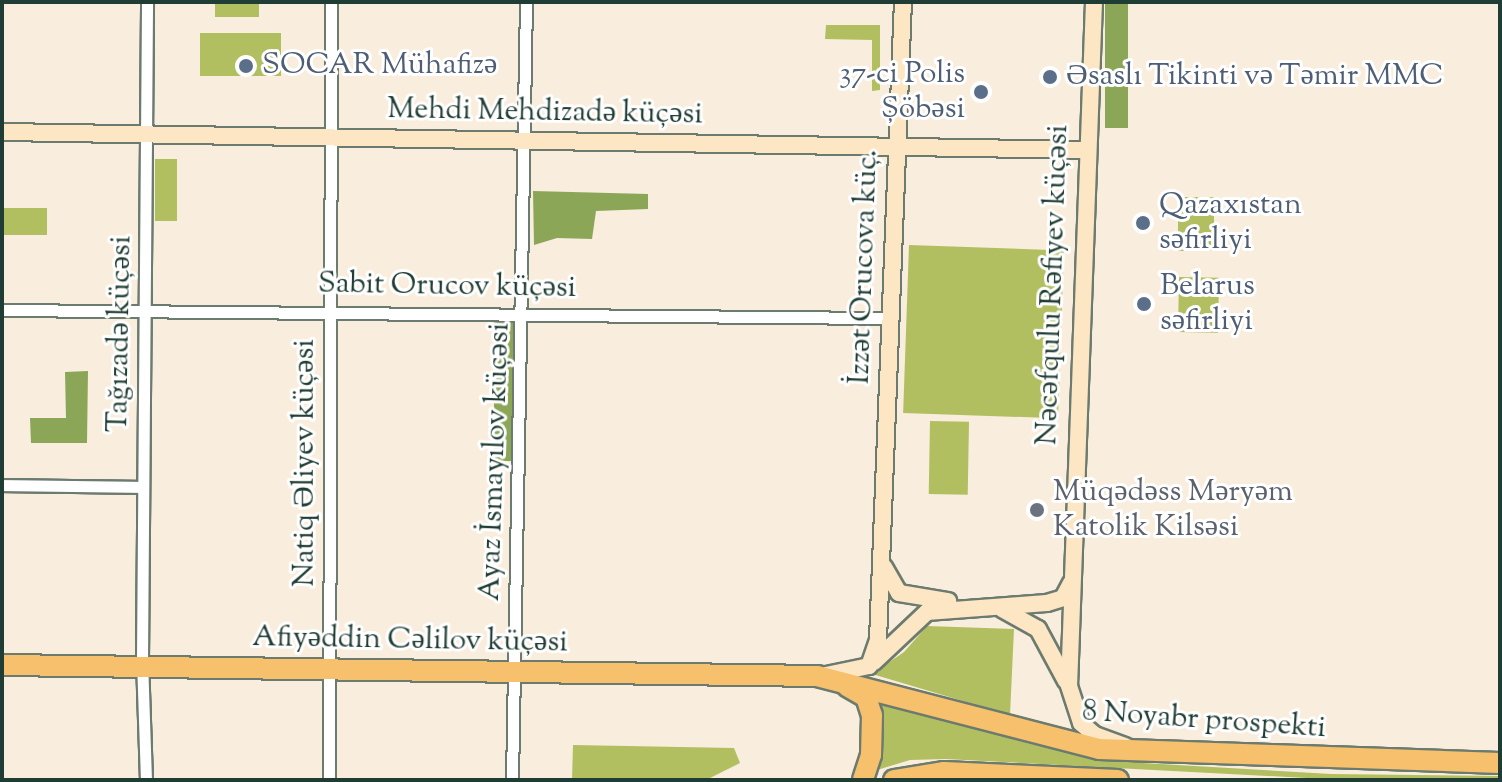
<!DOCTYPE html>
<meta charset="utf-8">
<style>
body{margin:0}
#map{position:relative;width:1502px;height:782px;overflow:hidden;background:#f9eddd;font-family:"Sorts Mill Goudy",serif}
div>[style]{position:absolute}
.green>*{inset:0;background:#b1bf61;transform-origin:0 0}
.forest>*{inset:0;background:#8ca657;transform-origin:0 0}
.roads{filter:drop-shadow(2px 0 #6b7b6f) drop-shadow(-2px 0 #6b7b6f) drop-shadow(0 2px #6b7b6f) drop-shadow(0 -2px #6b7b6f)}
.street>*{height:11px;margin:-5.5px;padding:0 5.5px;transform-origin:5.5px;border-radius:5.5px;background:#fff}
.secondary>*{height:16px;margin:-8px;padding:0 8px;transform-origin:8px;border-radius:8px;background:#fce6c4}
.highway>*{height:20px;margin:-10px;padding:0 10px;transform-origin:10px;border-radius:10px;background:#f7c06c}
.dots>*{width:22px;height:22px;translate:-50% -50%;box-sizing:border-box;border:4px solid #fff;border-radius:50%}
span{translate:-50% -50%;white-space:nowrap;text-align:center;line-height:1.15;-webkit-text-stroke:6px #fff;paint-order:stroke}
.service-label{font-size:30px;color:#4e5e75}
.left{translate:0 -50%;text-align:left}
.right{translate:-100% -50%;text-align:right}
.street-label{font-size:30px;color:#1f3d34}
.worship-label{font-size:30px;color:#5b616d}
.frame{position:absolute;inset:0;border:4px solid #1f3d34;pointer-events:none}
</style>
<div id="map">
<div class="green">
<i style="left:215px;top:2px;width:44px;height:15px"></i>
<i style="clip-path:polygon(826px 25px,880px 25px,880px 90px,872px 91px,872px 40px,825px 39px)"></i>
<i style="left:200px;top:33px;width:81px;height:43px"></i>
<i style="left:155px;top:159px;width:22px;height:62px"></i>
<i style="left:1178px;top:197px;width:36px;height:54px"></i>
<i style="left:47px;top:208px;width:27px;height:45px;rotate:90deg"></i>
<i style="left:909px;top:245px;width:155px;height:168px;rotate:2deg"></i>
<i style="left:1179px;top:277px;width:40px;height:55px;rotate:1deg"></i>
<i style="left:930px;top:421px;width:39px;height:73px;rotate:1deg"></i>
<i style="clip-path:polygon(927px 626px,1014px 629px,1010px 715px,872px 674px,904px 652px)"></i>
<i style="clip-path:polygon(879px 701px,1031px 744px,1143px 763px,1331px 774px,1500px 776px,1500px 780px,1344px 780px,945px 759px,910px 760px,877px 770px)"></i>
<i style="clip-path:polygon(573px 745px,734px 748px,740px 763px,706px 780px,572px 780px)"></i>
</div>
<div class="forest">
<i style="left:1105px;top:2px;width:23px;height:126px"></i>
<i style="clip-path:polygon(533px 191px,648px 194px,648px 209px,596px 211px,592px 239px,557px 238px,534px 245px)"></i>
<i style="left:494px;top:319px;width:23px;height:142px"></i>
<i style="clip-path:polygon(88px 371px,87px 443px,31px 443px,30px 418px,66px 418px,65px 372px)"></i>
</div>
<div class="roads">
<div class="street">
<i style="left:2px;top:310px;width:890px;rotate:0.52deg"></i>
<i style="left:2px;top:485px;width:140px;rotate:0.8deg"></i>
<i style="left:146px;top:780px;width:121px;rotate:-91.9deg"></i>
<i style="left:142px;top:659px;width:657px;rotate:-89.56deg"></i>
<i style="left:329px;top:780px;width:778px;rotate:-89.85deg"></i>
<i style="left:512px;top:780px;width:778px;rotate:-88.97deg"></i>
</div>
<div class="secondary">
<i style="left:1094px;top:2px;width:684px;rotate:92.09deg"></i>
<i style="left:1069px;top:686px;width:39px;rotate:72deg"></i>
<i style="left:1081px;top:723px;width:18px;rotate:41deg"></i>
<i style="left:1095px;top:735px;width:32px;rotate:20deg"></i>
<i style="left:2px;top:132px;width:1085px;rotate:0.95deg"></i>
<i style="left:884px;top:567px;width:30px;rotate:60deg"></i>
<i style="left:899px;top:593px;width:50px;rotate:9.3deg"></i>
<i style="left:1002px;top:609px;width:41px;rotate:29.1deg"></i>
<i style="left:1038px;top:629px;width:59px;rotate:61.7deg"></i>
<i style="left:874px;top:662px;width:73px;rotate:-43.3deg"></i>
<i style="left:927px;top:612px;width:120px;rotate:-4.3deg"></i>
<i style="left:1047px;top:603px;width:17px;rotate:-17deg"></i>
<i style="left:1063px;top:598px;width:17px;rotate:-62deg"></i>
<i style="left:826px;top:675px;width:44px;rotate:-11.8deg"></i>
<i style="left:869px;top:666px;width:28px;rotate:-71deg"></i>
<i style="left:878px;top:640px;width:638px;rotate:-87.76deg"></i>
</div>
<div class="highway">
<i style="left:2px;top:665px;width:815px;rotate:0.77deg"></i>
<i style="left:817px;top:676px;width:291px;rotate:14.5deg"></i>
<i style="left:1099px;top:749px;width:401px;rotate:2deg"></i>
<i style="left:847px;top:686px;width:22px;rotate:30deg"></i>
<i style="left:866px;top:697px;width:19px;rotate:72deg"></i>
<i style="left:872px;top:715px;width:40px;rotate:91.4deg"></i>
<i style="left:871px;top:755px;width:26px;rotate:108deg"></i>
<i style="left:894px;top:780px;width:51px;rotate:-9.1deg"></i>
<i style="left:944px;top:772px;width:174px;rotate:2.6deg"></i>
</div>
</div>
<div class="dots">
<i style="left:246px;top:66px;background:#5c6f8a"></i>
<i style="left:1050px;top:77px;background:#5c6f8a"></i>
<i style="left:981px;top:92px;background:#5c6f8a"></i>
<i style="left:1143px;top:223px;background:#5c6f8a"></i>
<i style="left:1144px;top:304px;background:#5c6f8a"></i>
<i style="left:1037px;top:510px;background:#6b7280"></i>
</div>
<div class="service-label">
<span class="left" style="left:262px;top:66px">SOCAR Mühafizə</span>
<span class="right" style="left:965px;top:92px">37-ci Polis<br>Şöbəsi</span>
<span class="left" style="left:1066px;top:77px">Əsaslı Tikinti və Təmir MMC</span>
<span class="left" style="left:1159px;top:223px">Qazaxıstan<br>səfirliyi</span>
<span class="left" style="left:1160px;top:304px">Belarus<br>səfirliyi</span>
</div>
<div class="street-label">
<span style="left:545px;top:113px;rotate:1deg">Mehdi Mehdizadə küçəsi</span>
<span style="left:865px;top:267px;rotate:-88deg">İzzət Orucova küç.</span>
<span style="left:1054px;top:285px;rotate:-88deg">Nəcəfqulu Rəfiyev küçəsi</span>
<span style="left:447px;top:287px;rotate:1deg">Sabit Orucov küçəsi</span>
<span style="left:121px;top:334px;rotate:-89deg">Tağızadə küçəsi</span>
<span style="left:496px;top:462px;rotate:-88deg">Ayaz İsmayılov küçəsi</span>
<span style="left:306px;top:463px;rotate:-90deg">Natiq Əliyev küçəsi</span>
<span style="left:410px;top:641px;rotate:1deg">Afiyəddin Cəlilov küçəsi</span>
<span style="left:1204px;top:721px;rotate:4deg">8 Noyabr prospekti</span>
</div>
<div class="worship-label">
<span class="left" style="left:1053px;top:510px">Müqədəss Məryəm<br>Katolik Kilsəsi</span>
</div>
<div class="frame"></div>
</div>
